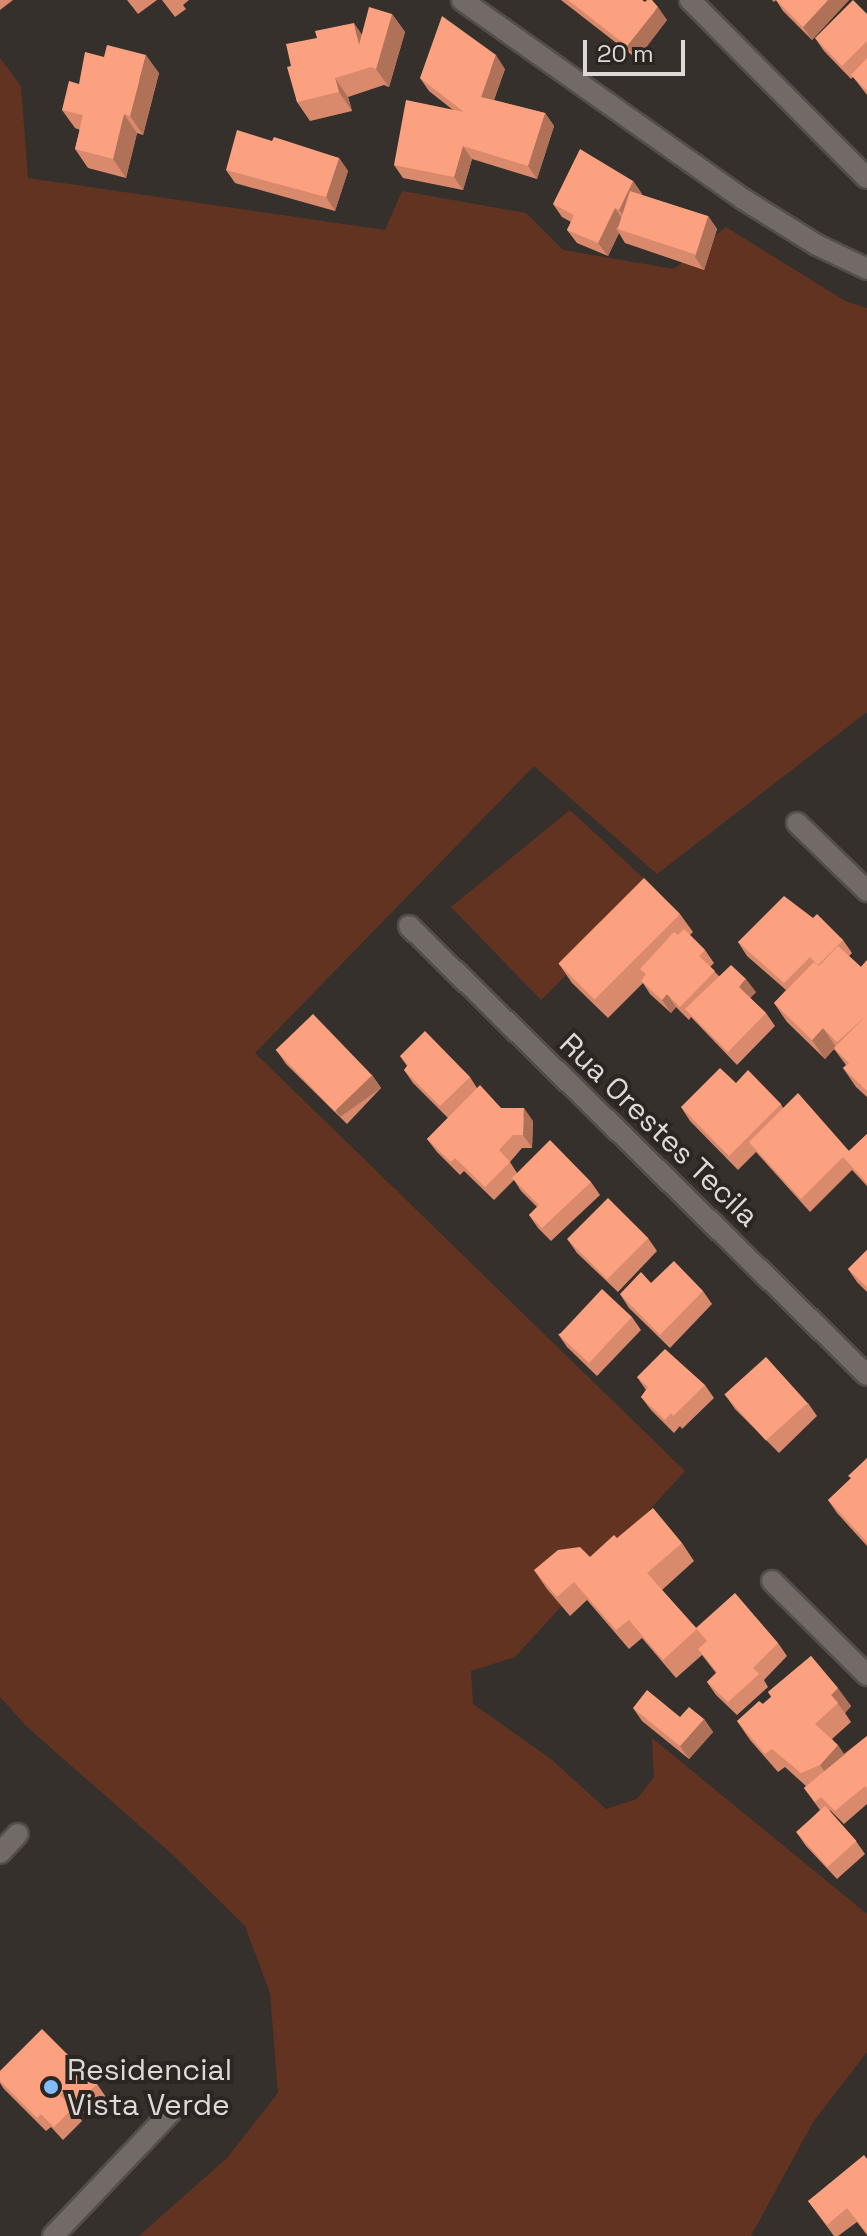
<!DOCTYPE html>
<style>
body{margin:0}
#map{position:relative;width:867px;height:2236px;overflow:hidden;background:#36302d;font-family:"Space Grotesk",sans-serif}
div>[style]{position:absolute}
.green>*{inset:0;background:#623321}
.roads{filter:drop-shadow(2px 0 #544e4b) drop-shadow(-2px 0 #544e4b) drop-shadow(0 2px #544e4b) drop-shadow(0 -2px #544e4b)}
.street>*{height:20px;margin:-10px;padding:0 10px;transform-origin:10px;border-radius:10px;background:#726a67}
.wall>*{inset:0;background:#d98a6d}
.shaded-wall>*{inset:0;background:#b07159;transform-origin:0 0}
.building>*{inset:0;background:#fca17f;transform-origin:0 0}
.dots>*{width:22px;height:22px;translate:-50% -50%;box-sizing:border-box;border:4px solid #2c2623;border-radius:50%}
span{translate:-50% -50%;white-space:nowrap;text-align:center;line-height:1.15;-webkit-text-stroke:8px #2c2623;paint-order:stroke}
.street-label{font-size:30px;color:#ded9d7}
.poi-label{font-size:30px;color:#ded9d7}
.left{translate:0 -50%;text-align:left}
.scale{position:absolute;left:583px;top:40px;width:102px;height:36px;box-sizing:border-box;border:4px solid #ded9d7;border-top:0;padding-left:10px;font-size:24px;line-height:28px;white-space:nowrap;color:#ded9d7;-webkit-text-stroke:6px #2c2623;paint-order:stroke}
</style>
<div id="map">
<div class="green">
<i style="clip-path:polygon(0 58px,21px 86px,28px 178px,385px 230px,402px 191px,526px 213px,563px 250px,674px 269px,726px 227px,845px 301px,867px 308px,867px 712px,657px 874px,534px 766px,255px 1053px,685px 1471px,515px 1657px,471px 1671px,473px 1704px,551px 1759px,606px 1809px,637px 1799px,654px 1777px,652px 1738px,867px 1914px,867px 2052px,813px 2122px,751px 2236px,139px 2236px,227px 2158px,278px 2093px,270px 1993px,245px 1926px,173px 1855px,27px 1727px,0 1697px)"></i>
<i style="clip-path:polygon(570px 810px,654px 888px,541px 1000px,451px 907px)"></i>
</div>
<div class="roads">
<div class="street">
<i style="left:462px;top:0;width:344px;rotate:35.3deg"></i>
<i style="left:743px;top:199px;width:87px;rotate:31.9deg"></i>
<i style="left:817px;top:245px;width:55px;rotate:25.6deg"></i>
<i style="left:690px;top:0;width:251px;rotate:45.2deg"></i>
<i style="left:797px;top:823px;width:98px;rotate:44.2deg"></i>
<i style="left:409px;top:926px;width:641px;rotate:44.43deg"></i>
<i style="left:772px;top:1581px;width:134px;rotate:44.7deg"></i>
<i style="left:0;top:1853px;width:26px;rotate:-47deg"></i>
<i style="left:53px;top:2236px;width:173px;rotate:-46.4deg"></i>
</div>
</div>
<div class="wall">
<i style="clip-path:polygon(0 0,13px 0,0 10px)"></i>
<i style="clip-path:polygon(127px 0,157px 0,138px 14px)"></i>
<i style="clip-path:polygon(162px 0,189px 0,183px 5px,186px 9px,175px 17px)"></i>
<i style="clip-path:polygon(561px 0,642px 0,667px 20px,637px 59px)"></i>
<i style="clip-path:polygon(772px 0,849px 0,812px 40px,783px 11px,776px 0,774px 2px)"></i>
<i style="clip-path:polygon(392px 14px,405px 32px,389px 87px,384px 85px,348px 97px,352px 111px,310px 121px,297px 102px,291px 66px,362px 34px)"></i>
<i style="clip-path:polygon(867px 14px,867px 95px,853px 77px,851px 79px,824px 51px,815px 38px)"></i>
<i style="clip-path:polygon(505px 69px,494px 100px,545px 113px,554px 126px,537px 179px,472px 159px,463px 190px,403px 178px,394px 165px,453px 110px,429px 91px,420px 78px)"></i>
<i style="clip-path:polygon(159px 73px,143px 135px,137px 133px,126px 178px,88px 168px,75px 149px,80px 130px,75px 128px,62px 110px)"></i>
<i style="clip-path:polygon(272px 141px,339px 158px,348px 171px,335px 211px,235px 183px,226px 170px)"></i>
<i style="clip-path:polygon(633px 181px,642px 194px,641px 195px,708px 216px,717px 229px,704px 270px,625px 243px,619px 233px,608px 256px,577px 243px,567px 230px,571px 222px,562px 217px,553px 204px)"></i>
<i style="clip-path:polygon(680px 914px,693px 932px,690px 935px,705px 950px,714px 963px,710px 967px,719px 976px,756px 992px,750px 998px,766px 1013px,775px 1026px,737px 1065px,691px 1017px,689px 1020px,676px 1007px,671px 1013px,650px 994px,643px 983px,608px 1018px,572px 983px,559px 964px)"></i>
<i style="clip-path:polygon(813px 918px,843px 940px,852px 953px,849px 956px,861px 967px,867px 960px,867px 1097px,856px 1087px,843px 1068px,846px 1065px,834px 1049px,825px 1059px,787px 1022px,774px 1003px,786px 990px,747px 956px,738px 942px)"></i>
<i style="clip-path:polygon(277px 1051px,372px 1075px,381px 1088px,347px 1124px,286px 1064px)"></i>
<i style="clip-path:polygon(400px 1056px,470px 1077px,477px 1088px,501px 1108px,533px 1121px,532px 1148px,522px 1148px,510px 1162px,517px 1173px,591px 1182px,600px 1195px,551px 1241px,538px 1228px,529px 1215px,537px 1207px,521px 1191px,514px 1180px,494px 1200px,464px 1171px,460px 1175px,437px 1152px,427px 1139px,448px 1118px,413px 1083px,404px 1070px,407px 1066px)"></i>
<i style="clip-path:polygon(736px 1083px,781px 1104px,783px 1108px,849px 1151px,867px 1134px,867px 1186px,852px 1170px,810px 1212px,756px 1152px,738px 1170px,690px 1121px,681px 1107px)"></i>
<i style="clip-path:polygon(648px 1238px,657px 1251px,618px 1292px,577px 1253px,568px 1240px)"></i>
<i style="clip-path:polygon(867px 1250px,867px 1292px,857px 1282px,848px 1269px)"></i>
<i style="clip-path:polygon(651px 1283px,703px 1291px,712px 1304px,670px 1348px,629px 1308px,620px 1294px)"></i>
<i style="clip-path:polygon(632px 1317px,641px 1330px,597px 1376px,567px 1347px,558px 1334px)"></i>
<i style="clip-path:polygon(637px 1377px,705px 1385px,714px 1398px,682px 1429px,680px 1426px,674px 1433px,651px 1410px,641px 1397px,646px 1390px)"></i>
<i style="clip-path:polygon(726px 1396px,808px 1403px,817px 1416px,779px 1453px,735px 1409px)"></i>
<i style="clip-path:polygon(867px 1458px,867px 1546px,837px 1513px,828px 1500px,851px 1479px)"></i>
<i style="clip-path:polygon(617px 1538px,682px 1543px,694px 1561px,662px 1590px,696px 1628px,778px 1643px,787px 1656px,764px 1680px,768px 1687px,737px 1715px,716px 1695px,707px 1682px,716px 1673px,702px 1655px,676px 1678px,642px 1638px,629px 1649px,587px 1600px,570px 1616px,547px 1589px,534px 1570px,590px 1557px)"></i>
<i style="clip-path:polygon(811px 1656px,851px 1706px,845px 1713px,851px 1722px,832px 1739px,844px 1754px,867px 1736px,867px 1804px,844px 1824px,830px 1810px,830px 1811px,856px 1841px,865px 1854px,837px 1879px,806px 1846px,797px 1833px,820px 1810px,804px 1788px,806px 1786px,785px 1767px,778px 1772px,750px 1740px,737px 1721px,763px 1704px,771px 1697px,768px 1692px)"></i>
<i style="clip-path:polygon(633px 1708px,680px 1717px,704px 1719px,713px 1732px,689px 1759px,642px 1721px)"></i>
<i style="clip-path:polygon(0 2071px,97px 2084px,106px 2097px,87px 2116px,74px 2104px,71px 2106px,82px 2121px,63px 2140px,51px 2127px,46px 2131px,4px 2089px,0 2083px)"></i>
<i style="clip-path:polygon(867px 2159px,867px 2235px,857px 2222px,838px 2236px,834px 2236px,808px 2201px)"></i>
</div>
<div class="shaded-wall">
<i style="clip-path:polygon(828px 0,849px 0,812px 40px,803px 27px)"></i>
<i style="clip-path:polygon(658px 7px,667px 20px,637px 59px,627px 46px)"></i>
<i style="clip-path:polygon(392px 14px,405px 32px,389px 87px,376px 69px)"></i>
<i style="clip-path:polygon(354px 23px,367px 42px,359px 45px)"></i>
<i style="clip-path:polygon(146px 55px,159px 73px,143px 135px,130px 116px)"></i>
<i style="clip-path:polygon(496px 55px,505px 69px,490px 110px,481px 97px)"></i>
<i style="clip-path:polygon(335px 78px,348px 97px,352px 111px,339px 92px)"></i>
<i style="clip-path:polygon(545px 113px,554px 126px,537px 179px,528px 166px)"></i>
<i style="clip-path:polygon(124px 114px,137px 133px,126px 178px,113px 159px)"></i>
<i style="clip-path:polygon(463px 146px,472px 159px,463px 190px,454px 177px)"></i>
<i style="clip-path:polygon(339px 158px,348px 171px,335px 211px,326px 197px)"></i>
<i style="clip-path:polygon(633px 181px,642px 194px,628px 223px,619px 210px)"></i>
<i style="clip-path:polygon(615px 208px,624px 221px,616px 229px,619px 233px,608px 256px,598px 243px)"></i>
<i style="clip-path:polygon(708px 216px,717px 229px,704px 270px,695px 257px)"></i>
<i style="clip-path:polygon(746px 979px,756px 992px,748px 1000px,739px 987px)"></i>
<i style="clip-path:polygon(667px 994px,676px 1007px,671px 1013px,662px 1000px)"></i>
<i style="clip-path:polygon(823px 1028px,836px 1047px,825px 1059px,812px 1040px)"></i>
<i style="left:372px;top:1075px;width:16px;height:50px;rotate:55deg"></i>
<i style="clip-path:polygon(524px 1108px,533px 1121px,532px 1148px,523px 1135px)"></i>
<i style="clip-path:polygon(838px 1688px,851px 1706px,845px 1713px,831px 1695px)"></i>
<i style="clip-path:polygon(704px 1719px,713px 1732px,689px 1759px,680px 1746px)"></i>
<i style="clip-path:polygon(838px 1745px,851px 1764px,833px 1784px,820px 1765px)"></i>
</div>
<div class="building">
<i style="clip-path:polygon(568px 0,642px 0,645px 2px,647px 0,652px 0,658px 7px,627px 46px)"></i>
<i style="clip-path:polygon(776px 0,828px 0,803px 27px)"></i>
<i style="clip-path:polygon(853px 0,867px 14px,867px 41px,842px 66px,815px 38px)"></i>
<i style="clip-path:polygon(369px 7px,392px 14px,376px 69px,371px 67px,335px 78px,339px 92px,297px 102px,287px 67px,291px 66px,286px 44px,317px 38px,315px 31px,354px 23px,359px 45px)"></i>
<i style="clip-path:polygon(442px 16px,496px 55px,481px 97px,545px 113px,528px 166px,463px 146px,454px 177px,394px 165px,406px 100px,464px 112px,420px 78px)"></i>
<i style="clip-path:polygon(107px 45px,146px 55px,130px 116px,124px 114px,113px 159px,75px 149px,83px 115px,62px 110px,69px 81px,79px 84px,85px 52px,104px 57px)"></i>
<i style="clip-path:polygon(867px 58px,867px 91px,851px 75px)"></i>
<i style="clip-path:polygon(237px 130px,272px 141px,274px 137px,339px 158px,326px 197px,226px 170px)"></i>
<i style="clip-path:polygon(580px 149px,633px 181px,619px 210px,615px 208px,598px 243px,567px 230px,574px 215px,553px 204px)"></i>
<i style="left:630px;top:191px;width:82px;height:40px;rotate:18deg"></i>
<i style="left:644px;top:878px;width:51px;height:121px;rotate:45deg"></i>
<i style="clip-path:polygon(784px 896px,813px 918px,817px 914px,843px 940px,818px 965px,810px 957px,784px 983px,738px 942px)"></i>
<i style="clip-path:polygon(684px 929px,705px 950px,699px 956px,715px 971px,680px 1007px,667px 994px,662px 1000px,641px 981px,646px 974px,640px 969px,674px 932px,678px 935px)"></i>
<i style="clip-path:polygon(838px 946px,861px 967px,867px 960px,867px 1091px,843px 1068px,849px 1063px,834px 1048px,867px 1015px,837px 1042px,823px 1028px,812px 1040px,774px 1003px,814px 962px,819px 966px)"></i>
<i style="clip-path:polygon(731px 965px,746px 979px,739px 987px,766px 1013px,728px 1052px,685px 1009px)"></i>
<i style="left:313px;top:1014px;width:85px;height:52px;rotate:46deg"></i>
<i style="clip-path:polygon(425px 1031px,470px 1077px,440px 1106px,404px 1070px,408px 1065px,400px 1056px)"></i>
<i style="clip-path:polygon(720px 1068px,736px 1083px,748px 1070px,781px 1104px,729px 1156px,681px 1107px)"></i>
<i style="clip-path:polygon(480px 1085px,501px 1108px,524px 1108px,523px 1135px,513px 1135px,499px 1150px,510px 1162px,485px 1187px,455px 1158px,451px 1162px,427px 1139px)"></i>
<i style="clip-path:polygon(798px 1093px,849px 1151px,867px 1134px,867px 1183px,843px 1157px,801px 1199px,749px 1142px)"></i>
<i style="clip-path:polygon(550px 1140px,591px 1182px,542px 1228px,529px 1215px,539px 1205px,512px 1178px)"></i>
<i style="left:608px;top:1198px;width:57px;height:58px;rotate:45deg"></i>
<i style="clip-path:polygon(867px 1250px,867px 1287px,848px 1269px)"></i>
<i style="clip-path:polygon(674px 1261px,703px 1291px,660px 1335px,620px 1294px,641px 1272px,651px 1283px)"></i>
<i style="left:602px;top:1289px;width:41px;height:63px;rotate:43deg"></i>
<i style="clip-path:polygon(665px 1349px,705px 1385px,673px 1416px,671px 1413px,665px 1420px,641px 1397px,648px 1387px,637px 1377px)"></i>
<i style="left:766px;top:1357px;width:62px;height:56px;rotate:48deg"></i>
<i style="clip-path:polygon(867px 1458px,867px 1542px,828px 1500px,851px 1478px,848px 1476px)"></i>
<i style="clip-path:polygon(653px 1508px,682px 1543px,647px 1573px,697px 1629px,663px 1660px,629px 1620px,616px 1630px,574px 1582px,557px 1597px,534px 1570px,558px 1550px,580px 1547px,590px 1557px,614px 1535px,617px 1538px)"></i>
<i style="clip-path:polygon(735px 1593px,778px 1643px,753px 1668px,759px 1674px,728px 1702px,707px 1682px,717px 1672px,698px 1649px,707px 1641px,696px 1628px)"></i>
<i style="clip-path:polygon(811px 1656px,838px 1688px,831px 1695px,838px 1703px,815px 1724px,838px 1745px,820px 1765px,801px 1773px,772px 1749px,765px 1754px,737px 1721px,759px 1701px,763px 1704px,772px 1696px,768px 1692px)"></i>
<i style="clip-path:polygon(647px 1690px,680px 1717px,689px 1707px,704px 1719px,680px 1746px,633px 1708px)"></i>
<i style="clip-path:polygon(867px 1736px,867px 1789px,865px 1786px,835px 1811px,821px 1797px,815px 1802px,804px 1788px)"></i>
<i style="left:825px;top:1806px;width:47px;height:39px;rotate:48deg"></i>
<i style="clip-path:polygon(42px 2029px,97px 2084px,77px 2103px,65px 2091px,60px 2095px,73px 2108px,54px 2127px,41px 2114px,37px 2118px,0 2081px,0 2071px)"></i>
<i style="clip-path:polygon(864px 2155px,867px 2159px,867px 2233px,847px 2208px,827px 2225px,808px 2201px)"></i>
</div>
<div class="dots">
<i style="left:51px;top:2087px;background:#83bcfb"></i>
</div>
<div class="street-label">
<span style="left:659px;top:1130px;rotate:44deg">Rua Orestes Tecila</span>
</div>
<div class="poi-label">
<span class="left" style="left:67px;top:2087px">Residencial<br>Vista Verde</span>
</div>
<div class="scale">20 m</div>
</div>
